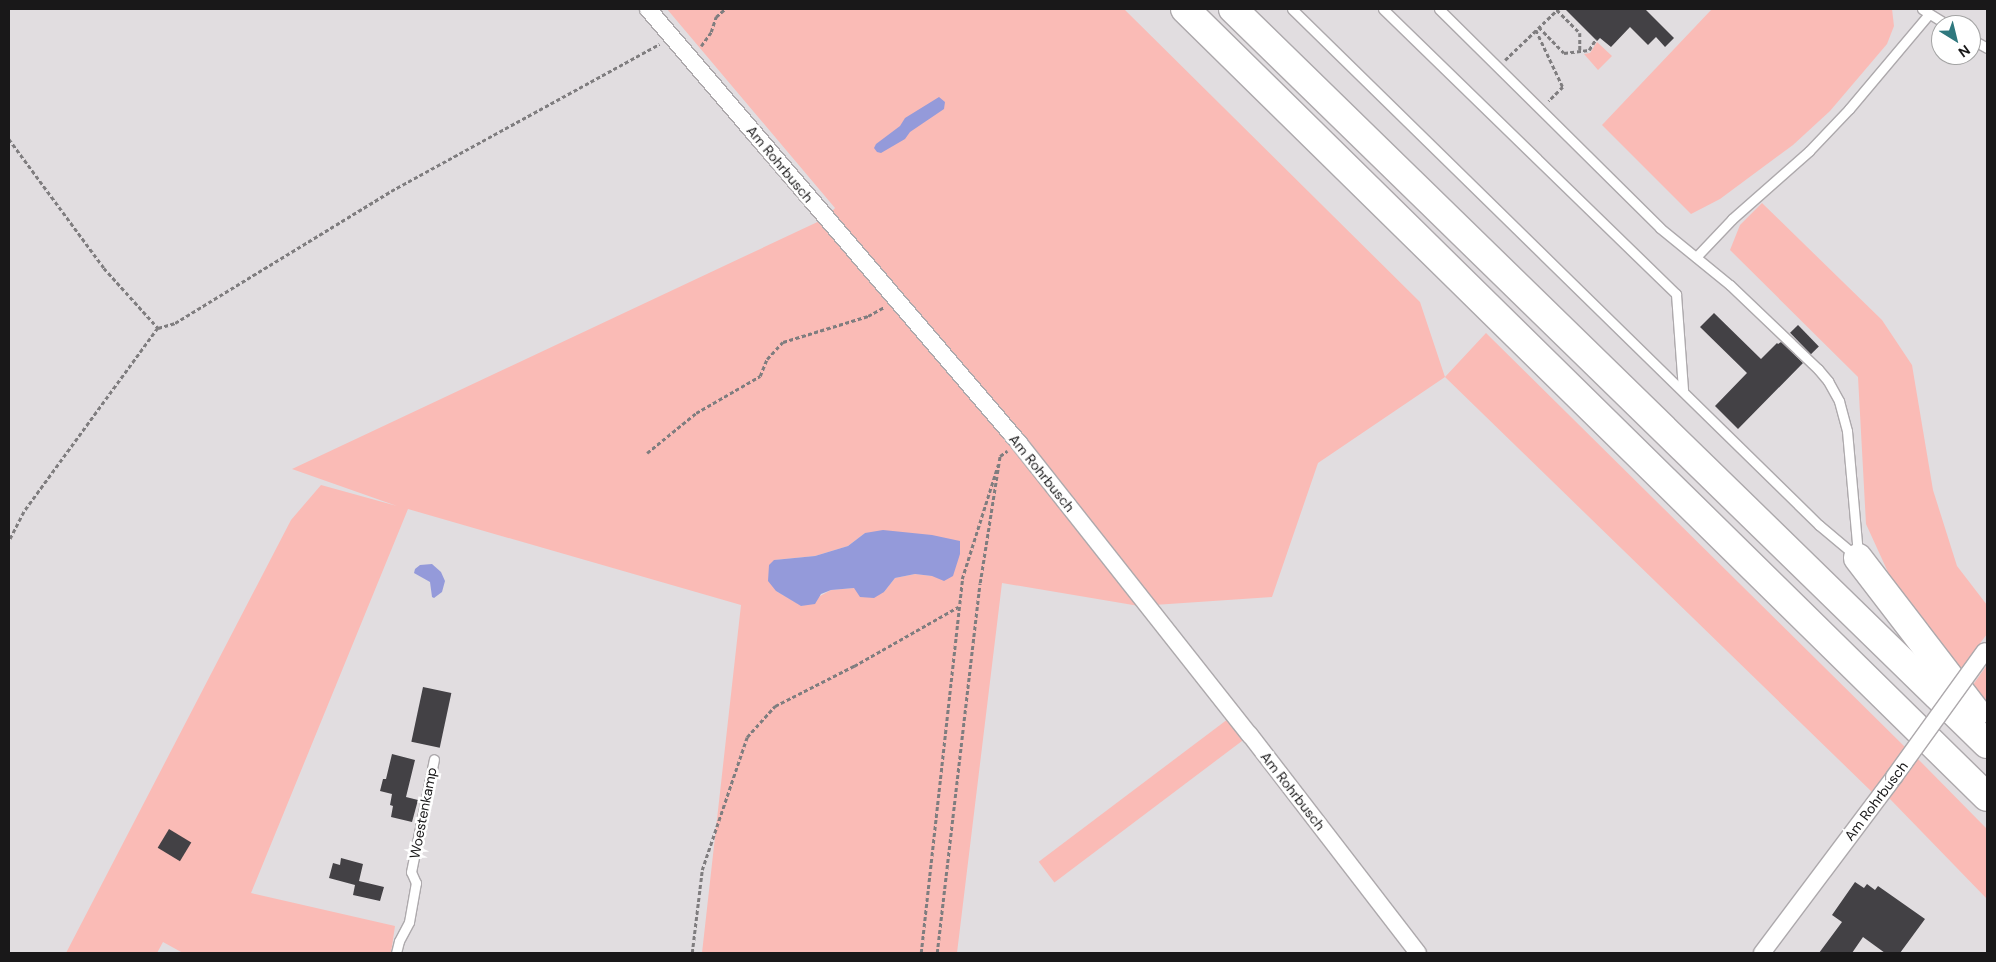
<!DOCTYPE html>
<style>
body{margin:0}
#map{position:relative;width:1996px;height:962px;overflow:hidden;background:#e1dde0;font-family:"DM Sans",sans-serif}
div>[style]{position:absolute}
.green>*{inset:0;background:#fabbb6;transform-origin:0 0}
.water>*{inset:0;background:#949ada}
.building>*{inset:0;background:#434145;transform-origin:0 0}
.path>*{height:2.5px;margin-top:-1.25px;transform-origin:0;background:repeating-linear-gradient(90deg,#7f7d7f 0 4px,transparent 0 6.5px)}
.roads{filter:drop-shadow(1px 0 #ada9ac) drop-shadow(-1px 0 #ada9ac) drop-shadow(0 1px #ada9ac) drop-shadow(0 -1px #ada9ac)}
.lane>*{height:9px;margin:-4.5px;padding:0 4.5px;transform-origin:4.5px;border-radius:4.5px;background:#fff}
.street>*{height:16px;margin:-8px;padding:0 8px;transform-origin:8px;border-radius:8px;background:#fff}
.highway>*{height:28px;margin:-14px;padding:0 14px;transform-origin:14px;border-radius:14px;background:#fff}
.bridges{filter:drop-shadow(1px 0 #ada9ac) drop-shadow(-1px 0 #ada9ac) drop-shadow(0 1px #ada9ac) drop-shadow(0 -1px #ada9ac)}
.street-bridge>*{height:16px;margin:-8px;padding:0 8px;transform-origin:8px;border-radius:8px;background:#fff}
span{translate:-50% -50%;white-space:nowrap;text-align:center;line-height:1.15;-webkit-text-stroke:5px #fff;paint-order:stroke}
.street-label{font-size:14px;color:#191819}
.frame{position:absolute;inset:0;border:10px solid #191819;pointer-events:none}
.north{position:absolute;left:1931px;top:15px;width:50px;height:50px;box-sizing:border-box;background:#fff;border:1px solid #a3a3a3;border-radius:50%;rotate:144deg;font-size:14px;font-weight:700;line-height:20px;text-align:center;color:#191819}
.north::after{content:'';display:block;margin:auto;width:18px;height:22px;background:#2f787e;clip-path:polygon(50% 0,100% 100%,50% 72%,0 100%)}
</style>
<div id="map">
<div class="green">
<i style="clip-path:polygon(evenodd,667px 9px,1124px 9px,1420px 302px,1445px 377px,1486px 333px,1905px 747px,1873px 793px,1445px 377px,1318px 463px,1272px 597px,1139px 606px,1002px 583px,957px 953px,702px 953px,741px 605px,408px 509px,251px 893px,395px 926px,391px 953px,183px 953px,163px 942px,157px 953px,66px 953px,291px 520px,321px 485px,397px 506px,292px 469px,826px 218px,835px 208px,667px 9px,865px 533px,932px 576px,915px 574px,895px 578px,884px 592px,854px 588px,831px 590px,802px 606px,776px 591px,774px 560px,815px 556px,848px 546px,865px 533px)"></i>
<i style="clip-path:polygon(1712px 9px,1892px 9px,1894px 26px,1887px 44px,1830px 111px,1793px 145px,1720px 199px,1691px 214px,1602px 125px)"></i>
<i style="clip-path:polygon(1597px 42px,1612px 56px,1598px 70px,1584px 54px,1590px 53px)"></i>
<i style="clip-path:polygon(1762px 203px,1882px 320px,1912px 365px,1933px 490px,1957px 566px,1987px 605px,1987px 634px,1958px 673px,1903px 605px,1866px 524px,1858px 377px,1730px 250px,1740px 225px)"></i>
<i style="clip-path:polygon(1987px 665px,1987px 707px,1970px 689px)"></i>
<i style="left:1228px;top:719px;width:26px;height:237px;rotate:53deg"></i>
<i style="clip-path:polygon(1918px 759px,1987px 829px,1987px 899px,1889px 798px)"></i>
</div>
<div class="water">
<i style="clip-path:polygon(939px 97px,945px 102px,944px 109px,910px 132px,905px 139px,881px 153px,877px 152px,874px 148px,876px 144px,900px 126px,905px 118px)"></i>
<i style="clip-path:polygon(883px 530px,932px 535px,960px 541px,960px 554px,953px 576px,944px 581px,932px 576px,915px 574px,895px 578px,884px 592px,874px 598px,860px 597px,854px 588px,831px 590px,821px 594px,815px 604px,801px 606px,776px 591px,768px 581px,769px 565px,774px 560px,815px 556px,848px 546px,865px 533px)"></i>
<i style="clip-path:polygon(432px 564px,441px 572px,445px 581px,442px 592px,434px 598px,432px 597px,430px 582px,414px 573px,415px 569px,420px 565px)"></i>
</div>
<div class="building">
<i style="clip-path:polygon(1565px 9px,1645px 9px,1674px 38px,1665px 47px,1656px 37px,1648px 45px,1630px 27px,1611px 47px,1600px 38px,1597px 41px)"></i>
<i style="clip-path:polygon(1714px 313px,1761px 359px,1777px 343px,1778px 344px,1781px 342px,1803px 363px,1738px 429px,1715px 406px,1747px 373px,1700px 327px)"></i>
<i style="left:1798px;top:325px;width:30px;height:11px;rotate:46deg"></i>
<i style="left:423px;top:687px;width:29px;height:56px;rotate:12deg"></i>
<i style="clip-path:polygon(392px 754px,415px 760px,406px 797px,418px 800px,412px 822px,391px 817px,393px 806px,390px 805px,392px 794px,380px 791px,383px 779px,386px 779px)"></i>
<i style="left:169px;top:829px;width:26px;height:22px;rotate:31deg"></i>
<i style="clip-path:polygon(341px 858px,363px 864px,359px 881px,384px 887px,380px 901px,353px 895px,355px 885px,329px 878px,333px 863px,340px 865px)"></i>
<i style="clip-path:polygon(1855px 882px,1864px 888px,1867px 884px,1875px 890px,1878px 886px,1925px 919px,1900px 953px,1885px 953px,1863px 937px,1852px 953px,1819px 953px,1842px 922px,1832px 915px)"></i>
</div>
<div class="path">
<i style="left:1557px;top:10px;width:33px;rotate:45deg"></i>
<i style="left:1580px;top:33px;width:18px;rotate:90deg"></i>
<i style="left:1539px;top:27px;width:36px;rotate:46deg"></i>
<i style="left:1564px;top:53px;width:25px;rotate:-7deg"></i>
<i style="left:1589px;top:50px;width:13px;rotate:-58deg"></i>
<i style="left:1536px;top:30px;width:63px;rotate:64.7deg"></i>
<i style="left:1563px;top:87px;width:20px;rotate:135deg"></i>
<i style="left:701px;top:46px;width:17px;rotate:-54deg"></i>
<i style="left:711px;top:32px;width:16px;rotate:-72deg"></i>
<i style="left:716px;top:17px;width:12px;rotate:-42deg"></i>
<i style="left:1505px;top:60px;width:74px;rotate:-43.9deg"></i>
<i style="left:9px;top:139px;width:160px;rotate:53.6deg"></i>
<i style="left:104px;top:268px;width:81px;rotate:48deg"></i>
<i style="left:158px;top:328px;width:228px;rotate:126.1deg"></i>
<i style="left:24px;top:512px;width:34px;rotate:117deg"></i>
<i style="left:158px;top:328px;width:18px;rotate:-16deg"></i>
<i style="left:175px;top:323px;width:253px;rotate:-31.4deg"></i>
<i style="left:391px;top:191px;width:306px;rotate:-28.7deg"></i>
<i style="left:647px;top:453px;width:63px;rotate:-39.2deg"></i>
<i style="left:696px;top:413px;width:74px;rotate:-30deg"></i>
<i style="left:760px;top:376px;width:18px;rotate:-68deg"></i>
<i style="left:767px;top:359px;width:23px;rotate:-47deg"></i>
<i style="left:783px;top:342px;width:89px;rotate:-17deg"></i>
<i style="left:868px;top:316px;width:18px;rotate:-29deg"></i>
<i style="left:692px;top:953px;width:84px;rotate:-83.1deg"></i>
<i style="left:702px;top:870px;width:140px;rotate:-71.3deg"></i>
<i style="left:747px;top:737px;width:42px;rotate:-47.9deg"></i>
<i style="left:775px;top:706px;width:89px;rotate:-26.9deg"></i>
<i style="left:854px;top:666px;width:120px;rotate:-29.6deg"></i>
<i style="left:921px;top:953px;width:376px;rotate:-83.7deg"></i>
<i style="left:962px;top:579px;width:120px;rotate:-72.5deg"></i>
<i style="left:937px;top:953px;width:372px;rotate:-83.4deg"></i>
<i style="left:980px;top:583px;width:129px;rotate:-81.1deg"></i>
<i style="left:1000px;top:456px;width:9px;rotate:-36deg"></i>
</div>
<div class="roads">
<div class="lane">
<i style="left:1292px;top:9px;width:738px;rotate:44.4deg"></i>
<i style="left:1819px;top:525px;width:48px;rotate:40deg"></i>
<i style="left:1383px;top:9px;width:409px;rotate:44.2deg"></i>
<i style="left:1676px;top:294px;width:96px;rotate:85.8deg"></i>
<i style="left:1439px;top:9px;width:311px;rotate:44.7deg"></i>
<i style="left:1660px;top:228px;width:90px;rotate:39.2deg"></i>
<i style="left:1730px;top:285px;width:122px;rotate:43.7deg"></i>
<i style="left:1818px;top:369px;width:16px;rotate:50deg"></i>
<i style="left:1828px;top:381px;width:23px;rotate:61deg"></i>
<i style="left:1839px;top:401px;width:31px;rotate:75deg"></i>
<i style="left:1847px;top:431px;width:124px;rotate:84.9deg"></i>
<i style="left:1922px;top:9px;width:31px;rotate:32deg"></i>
<i style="left:1971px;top:39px;width:18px;rotate:29deg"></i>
<i style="left:1696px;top:257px;width:52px;rotate:-46.5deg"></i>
<i style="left:1732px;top:219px;width:103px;rotate:-41.4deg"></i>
<i style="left:1809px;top:151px;width:58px;rotate:-46.4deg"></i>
<i style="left:1849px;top:109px;width:124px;rotate:-49.9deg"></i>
<i style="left:396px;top:953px;width:12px;rotate:-76deg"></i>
<i style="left:399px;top:941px;width:21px;rotate:-62deg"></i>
<i style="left:409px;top:922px;width:40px;rotate:-80deg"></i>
<i style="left:416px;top:883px;width:12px;rotate:-114deg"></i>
<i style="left:411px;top:872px;width:115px;rotate:-78.5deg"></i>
</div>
<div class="street">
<i style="left:648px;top:9px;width:571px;rotate:49.47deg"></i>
<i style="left:1019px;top:443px;width:372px;rotate:51.7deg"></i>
<i style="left:1250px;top:735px;width:275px;rotate:52.4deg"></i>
<i style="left:1762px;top:953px;width:220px;rotate:-53.1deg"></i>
</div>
<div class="highway">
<i style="left:1185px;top:9px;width:1124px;rotate:44.5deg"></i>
<i style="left:1233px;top:9px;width:1053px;rotate:44.27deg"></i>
<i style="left:1858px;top:558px;width:194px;rotate:52.5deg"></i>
</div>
</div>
<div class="bridges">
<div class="street-bridge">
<i style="left:1894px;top:777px;width:155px;rotate:-54.2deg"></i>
</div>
</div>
<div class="street-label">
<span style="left:780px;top:164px;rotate:50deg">Am Rohrbusch</span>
<span style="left:1042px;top:473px;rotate:51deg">Am Rohrbusch</span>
<span style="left:1293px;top:791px;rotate:52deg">Am Rohrbusch</span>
<span style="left:1876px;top:801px;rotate:-53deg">Am Rohrbusch</span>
<span style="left:423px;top:813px;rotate:-79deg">Woestenkamp</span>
</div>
<div class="frame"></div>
<div class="north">N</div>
</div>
